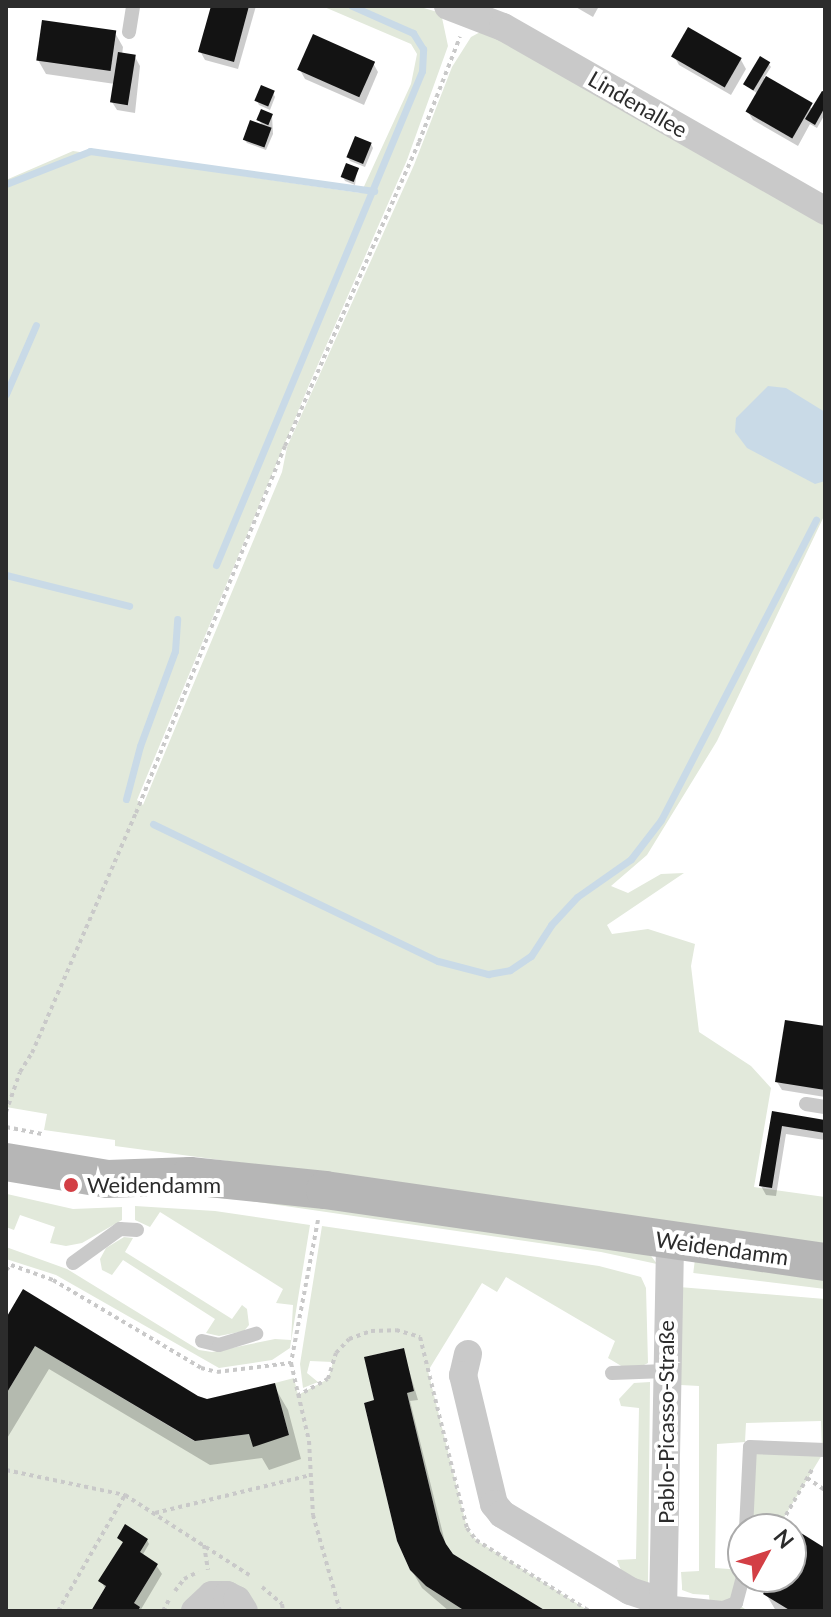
<!DOCTYPE html>
<meta charset="utf-8">
<style>
body{margin:0}
#map{position:relative;width:831px;height:1617px;overflow:hidden;background:#fff;font-family:Lato,sans-serif}
div>[style]{position:absolute}
.green>*{inset:0;background:#e2e9db;transform-origin:0 0}
.water>*{inset:0;background:#c9dae7}
.shadow>*{inset:0;background:#0003}
.stream>*{height:7px;margin:-3.5px;padding:0 3.5px;transform-origin:3.5px;border-radius:3.5px;background:#c9dae7}
.building>*{inset:0;background:#131313;transform-origin:0 0}
.path>*{height:4px;margin-top:-2px;transform-origin:0;background:repeating-linear-gradient(90deg,#c9c9c9 0 4px,transparent 0 8px)}
.lane>*{height:14px;margin:-7px;padding:0 7px;transform-origin:7px;border-radius:7px;background:#c9c9c9}
.street>*{height:28px;margin:-14px;padding:0 14px;transform-origin:14px;border-radius:14px;background:#c9c9c9}
.secondary>*{height:38px;margin:-19px;padding:0 19px;transform-origin:19px;border-radius:19px;background:#b6b6b6}
.dots>*{width:22px;height:22px;translate:-50% -50%;box-sizing:border-box;border:4px solid #fff;border-radius:50%}
span{translate:-50% -50%;white-space:nowrap;text-align:center;line-height:1.15;-webkit-text-stroke:8px #fff;paint-order:stroke}
.street-label{font-size:22px;color:#2c2c2c}
.poi-label{font-size:22px;color:#2c2c2c}
.left{translate:0 -50%;text-align:left}
.frame{position:absolute;inset:0;border:8px solid #2c2c2c;pointer-events:none}
.north{position:absolute;left:727px;top:1513px;width:80px;height:80px;box-sizing:border-box;background:#fff;border:2px solid #ababab;border-radius:50%;rotate:50deg;font-size:22px;font-weight:700;line-height:32px;text-align:center;color:#2c2c2c}
.north::after{content:'';display:block;margin:auto;width:28px;height:36px;background:#d33f45;clip-path:polygon(50% 0,100% 100%,50% 72%,0 100%)}
</style>
<div id="map">
<div class="green">
<i style="clip-path:polygon(322px 6px,417px 6px,441px 13px,448px 46px,407px 160px,309px 385px,137px 800px,143px 805px,282px 472px,287px 447px,414px 165px,452px 67px,471px 37px,484px 30px,825px 217px,825px 514px,717px 741px,647px 855px,611px 886px,628px 893px,661px 874px,684px 873px,607px 925px,612px 934px,648px 929px,695px 944px,691px 966px,699px 1032px,751px 1066px,771px 1088px,754px 1187px,825px 1197px,825px 1246px,537px 1202px,115px 1146px,115px 1140px,44px 1130px,47px 1114px,6px 1107px,6px 180px,73px 151px,361px 193px,411px 84px,417px 54px,411px 44px)"></i>
<i style="clip-path:polygon(7px 1194px,73px 1209px,122px 1207px,122px 1220px,82px 1243px,66px 1246px,50px 1243px,55px 1227px,20px 1215px,14px 1230px,6px 1227px)"></i>
<i style="clip-path:polygon(170px 1194px,288px 1198px,649px 1253px,657px 1264px,601px 1252px,244px 1200px)"></i>
<i style="clip-path:polygon(135px 1206px,215px 1211px,310px 1225px,290px 1348px,272px 1360px,219px 1368px,56px 1275px,6px 1259px,6px 1247px,67px 1269px,199px 1350px,212px 1352px,275px 1339px,291px 1340px,293px 1305px,276px 1303px,283px 1289px,160px 1212px,150px 1227px,135px 1220px)"></i>
<i style="clip-path:polygon(322px 1226px,599px 1266px,641px 1277px,646px 1288px,648px 1363px,638px 1368px,623px 1367px,608px 1358px,615px 1341px,506px 1277px,497px 1292px,482px 1283px,428px 1371px,467px 1528px,476px 1540px,589px 1611px,546px 1611px,453px 1554px,446px 1544px,440px 1531px,407px 1393px,414px 1390px,403px 1348px,365px 1357px,374px 1400px,364px 1403px,397px 1541px,410px 1570px,426px 1586px,465px 1611px,244px 1611px,237px 1600px,195px 1611px,138px 1611px,140px 1607px,134px 1603px,158px 1564px,123px 1542px,99px 1581px,106px 1586px,91px 1611px,6px 1611px,6px 1394px,35px 1346px,194px 1441px,249px 1434px,289px 1435px,275px 1383px,294px 1378px,298px 1395px,328px 1379px,333px 1362px,310px 1361px,307px 1373px,318px 1382px,303px 1388px,300px 1364px)"></i>
<i style="clip-path:polygon(124px 1237px,133px 1238px,125px 1252px,232px 1319px,242px 1305px,247px 1309px,249px 1325px,244px 1331px,219px 1336px,206px 1333px,215px 1319px,123px 1260px,112px 1275px,102px 1270px,100px 1259px,106px 1248px)"></i>
<i style="left:695px;top:1259px;width:131px;height:14px;rotate:7deg"></i>
<i style="clip-path:polygon(679px 1287px,825px 1299px,825px 1450px,777px 1529px,746px 1529px,750px 1447px,822px 1449px,821px 1421px,746px 1423px,745px 1442px,717px 1444px,715px 1568px,743px 1570px,736px 1603px,748px 1611px,663px 1611px,710px 1606px,709px 1595px,693px 1594px,682px 1590px,682px 1586px,681px 1572px,699px 1571px,699px 1386px,681px 1385px)"></i>
<i style="clip-path:polygon(650px 1382px,648px 1582px,645px 1583px,623px 1575px,617px 1560px,636px 1559px,639px 1408px,621px 1406px,619px 1399px,634px 1383px)"></i>
</div>
<div class="water">
<i style="clip-path:polygon(768px 386px,786px 388px,825px 412px,825px 481px,815px 484px,747px 448px,735px 432px,736px 418px)"></i>
</div>
<div class="shadow">
<i style="clip-path:polygon(212px 6px,256px 6px,238px 69px,205px 60px,200px 51px)"></i>
<i style="clip-path:polygon(574px 6px,599px 6px,593px 17px)"></i>
<i style="clip-path:polygon(115px 33px,123px 47px,122px 55px,135px 57px,140px 66px,135px 113px,117px 110px,112px 102px,115px 84px,46px 74px,38px 60px)"></i>
<i style="clip-path:polygon(674px 56px,741px 60px,746px 69px,731px 95px,679px 65px)"></i>
<i style="clip-path:polygon(373px 63px,378px 72px,364px 105px,305px 79px,300px 70px)"></i>
<i style="clip-path:polygon(768px 63px,771px 67px,764px 78px,813px 109px,825px 95px,825px 114px,817px 128px,810px 124px,798px 146px,753px 120px,748px 112px,758px 94px,746px 85px)"></i>
<i style="clip-path:polygon(273px 93px,275px 97px,270px 110px,259px 105px,257px 101px)"></i>
<i style="clip-path:polygon(272px 115px,273px 134px,266px 150px,247px 143px,244px 139px,263px 127px,259px 120px)"></i>
<i style="clip-path:polygon(371px 144px,373px 148px,365px 167px,350px 161px,348px 157px)"></i>
<i style="clip-path:polygon(357px 170px,355px 185px,345px 181px,343px 177px)"></i>
<i style="clip-path:polygon(825px 1028px,825px 1097px,782px 1090px,777px 1082px)"></i>
<i style="clip-path:polygon(774px 1113px,825px 1122px,825px 1140px,786px 1134px,776px 1196px,766px 1195px,761px 1186px)"></i>
<i style="clip-path:polygon(6px 1322px,207px 1401px,274px 1386px,288px 1410px,301px 1459px,269px 1470px,262px 1458px,210px 1465px,49px 1369px,6px 1440px)"></i>
<i style="clip-path:polygon(403px 1350px,418px 1400px,410px 1401px,446px 1546px,452px 1555px,542px 1611px,449px 1611px,422px 1588px,411px 1569px,378px 1402px)"></i>
<i style="clip-path:polygon(119px 1538px,147px 1540px,149px 1544px,142px 1556px,156px 1565px,162px 1574px,140px 1611px,93px 1611px,106px 1590px,101px 1581px,124px 1544px)"></i>
<i style="clip-path:polygon(825px 1550px,825px 1611px,776px 1611px,766px 1594px,776px 1577px,791px 1577px,791px 1553px)"></i>
</div>
<div class="stream">
<i style="left:6px;top:184px;width:90px;rotate:-21.4deg"></i>
<i style="left:90px;top:151px;width:287px;rotate:8deg"></i>
<i style="left:6px;top:394px;width:75px;rotate:-66.5deg"></i>
<i style="left:216px;top:565px;width:535px;rotate:-67.36deg"></i>
<i style="left:422px;top:71px;width:22px;rotate:-87deg"></i>
<i style="left:423px;top:49px;width:19px;rotate:-122deg"></i>
<i style="left:413px;top:33px;width:67px;rotate:-156.1deg"></i>
<i style="left:6px;top:575px;width:127px;rotate:14.1deg"></i>
<i style="left:126px;top:799px;width:55px;rotate:-75.2deg"></i>
<i style="left:140px;top:746px;width:101px;rotate:-69.8deg"></i>
<i style="left:175px;top:651px;width:32px;rotate:-86deg"></i>
<i style="left:153px;top:824px;width:316px;rotate:25.7deg"></i>
<i style="left:438px;top:961px;width:52px;rotate:14.6deg"></i>
<i style="left:488px;top:974px;width:22px;rotate:-10deg"></i>
<i style="left:510px;top:970px;width:25px;rotate:-34deg"></i>
<i style="left:531px;top:956px;width:37px;rotate:-57deg"></i>
<i style="left:551px;top:925px;width:38px;rotate:-47deg"></i>
<i style="left:577px;top:897px;width:66px;rotate:-35.1deg"></i>
<i style="left:631px;top:859px;width:49px;rotate:-52.4deg"></i>
<i style="left:661px;top:820px;width:338px;rotate:-62.7deg"></i>
</div>
<div class="building">
<i style="clip-path:polygon(211px 6px,249px 6px,234px 62px,198px 52px)"></i>
<i style="left:42px;top:20px;width:75px;height:41px;rotate:8deg"></i>
<i style="left:688px;top:27px;width:62px;height:34px;rotate:30deg"></i>
<i style="left:313px;top:34px;width:68px;height:39px;rotate:24deg"></i>
<i style="left:118px;top:52px;width:18px;height:51px;rotate:9deg"></i>
<i style="left:760px;top:56px;width:12px;height:33px;rotate:31deg"></i>
<i style="left:766px;top:76px;width:54px;height:41px;rotate:30deg"></i>
<i style="left:261px;top:85px;width:15px;height:17px;rotate:23deg"></i>
<i style="clip-path:polygon(822px 91px,825px 92px,825px 107px,815px 125px,805px 119px)"></i>
<i style="left:261px;top:109px;width:13px;height:12px;rotate:23deg"></i>
<i style="left:250px;top:120px;width:23px;height:21px;rotate:20deg"></i>
<i style="left:355px;top:136px;width:18px;height:23px;rotate:22deg"></i>
<i style="left:346px;top:163px;width:14px;height:15px;rotate:21deg"></i>
<i style="clip-path:polygon(785px 1020px,825px 1026px,825px 1090px,775px 1082px)"></i>
<i style="clip-path:polygon(772px 1111px,825px 1120px,825px 1133px,782px 1126px,772px 1188px,759px 1186px)"></i>
<i style="clip-path:polygon(23px 1289px,198px 1396px,207px 1399px,275px 1383px,289px 1435px,253px 1447px,249px 1434px,195px 1441px,35px 1346px,6px 1394px,6px 1318px)"></i>
<i style="clip-path:polygon(404px 1348px,414px 1391px,407px 1393px,440px 1531px,446px 1544px,453px 1554px,546px 1611px,465px 1611px,426px 1586px,410px 1570px,397px 1541px,364px 1403px,374px 1400px,364px 1357px)"></i>
<i style="clip-path:polygon(125px 1524px,148px 1539px,140px 1552px,158px 1564px,134px 1603px,140px 1607px,138px 1611px,91px 1611px,106px 1586px,98px 1581px,123px 1542px,117px 1538px)"></i>
<i style="clip-path:polygon(801px 1533px,825px 1548px,825px 1611px,791px 1611px,763px 1594px,774px 1577px,791px 1577px,791px 1549px)"></i>
</div>
<div class="path">
<i style="left:6px;top:1112px;width:42px;rotate:-70.7deg"></i>
<i style="left:20px;top:1072px;width:22px;rotate:-58deg"></i>
<i style="left:32px;top:1053px;width:262px;rotate:-66.6deg"></i>
<i style="left:136px;top:813px;width:396px;rotate:-67.9deg"></i>
<i style="left:285px;top:446px;width:332px;rotate:-66.2deg"></i>
<i style="left:419px;top:142px;width:113px;rotate:-68.7deg"></i>
<i style="left:6px;top:1127px;width:38px;rotate:11deg"></i>
<i style="left:318px;top:1220px;width:146px;rotate:100.7deg"></i>
<i style="left:291px;top:1363px;width:80px;rotate:77deg"></i>
<i style="left:309px;top:1441px;width:74px;rotate:86.9deg"></i>
<i style="left:313px;top:1515px;width:100px;rotate:74.3deg"></i>
<i style="left:6px;top:1270px;width:7px;rotate:-45deg"></i>
<i style="left:11px;top:1265px;width:45px;rotate:19.7deg"></i>
<i style="left:53px;top:1280px;width:172px;rotate:30.7deg"></i>
<i style="left:201px;top:1368px;width:16px;rotate:14deg"></i>
<i style="left:217px;top:1372px;width:74px;rotate:-7deg"></i>
<i style="left:297px;top:1396px;width:35px;rotate:-29deg"></i>
<i style="left:328px;top:1379px;width:27px;rotate:-73deg"></i>
<i style="left:336px;top:1353px;width:19px;rotate:-47deg"></i>
<i style="left:349px;top:1339px;width:23px;rotate:-20deg"></i>
<i style="left:371px;top:1331px;width:25px;rotate:-2deg"></i>
<i style="left:396px;top:1330px;width:25px;rotate:16deg"></i>
<i style="left:420px;top:1337px;width:197px;rotate:76.2deg"></i>
<i style="left:467px;top:1528px;width:15px;rotate:53deg"></i>
<i style="left:476px;top:1540px;width:133px;rotate:32.1deg"></i>
<i style="left:6px;top:1470px;width:122px;rotate:11.9deg"></i>
<i style="left:125px;top:1495px;width:148px;rotate:32.8deg"></i>
<i style="left:807px;top:1478px;width:22px;rotate:34deg"></i>
<i style="left:155px;top:1513px;width:161px;rotate:-13.7deg"></i>
<i style="left:778px;top:1529px;width:70px;rotate:-60.2deg"></i>
<i style="left:204px;top:1545px;width:25px;rotate:81deg"></i>
<i style="left:262px;top:1587px;width:26px;rotate:40deg"></i>
<i style="left:282px;top:1604px;width:7px;rotate:82deg"></i>
<i style="left:175px;top:1591px;width:15px;rotate:-53deg"></i>
<i style="left:184px;top:1579px;width:16px;rotate:-27deg"></i>
<i style="left:58px;top:1611px;width:134px;rotate:-60deg"></i>
<i style="left:163px;top:1611px;width:15px;rotate:-62deg"></i>
</div>
<div class="lane">
<i style="left:129px;top:32px;width:26px;rotate:-81deg"></i>
<i style="left:806px;top:1104px;width:19px;rotate:9deg"></i>
<i style="left:73px;top:1263px;width:58px;rotate:-35.9deg"></i>
<i style="left:120px;top:1229px;width:17px;rotate:3deg"></i>
<i style="left:202px;top:1341px;width:17px;rotate:13deg"></i>
<i style="left:219px;top:1345px;width:39px;rotate:-17deg"></i>
<i style="left:612px;top:1373px;width:54px;rotate:-2.1deg"></i>
<i style="left:746px;top:1529px;width:82px;rotate:-87.2deg"></i>
<i style="left:750px;top:1447px;width:75px;rotate:2.3deg"></i>
<i style="left:663px;top:1602px;width:60px;rotate:5.7deg"></i>
<i style="left:723px;top:1608px;width:14px;rotate:-21deg"></i>
<i style="left:736px;top:1603px;width:27px;rotate:-75deg"></i>
</div>
<div class="street">
<i style="left:448px;top:6px;width:59px;rotate:20.9deg"></i>
<i style="left:503px;top:27px;width:371px;rotate:29.7deg"></i>
<i style="left:468px;top:1354px;width:22px;rotate:103deg"></i>
<i style="left:463px;top:1375px;width:133px;rotate:76.5deg"></i>
<i style="left:494px;top:1504px;width:13px;rotate:51deg"></i>
<i style="left:502px;top:1514px;width:149px;rotate:31deg"></i>
<i style="left:630px;top:1591px;width:35px;rotate:18deg"></i>
<i style="left:195px;top:1611px;width:23px;rotate:-43deg"></i>
<i style="left:212px;top:1595px;width:15px"></i>
<i style="left:227px;top:1595px;width:11px;rotate:27deg"></i>
<i style="left:237px;top:1600px;width:13px;rotate:58deg"></i>
<i style="left:663px;top:1611px;width:370px;rotate:-88.9deg"></i>
</div>
<div class="secondary">
<i style="left:6px;top:1162px;width:103px;rotate:9.5deg"></i>
<i style="left:108px;top:1179px;width:82px;rotate:-2.1deg"></i>
<i style="left:190px;top:1176px;width:136px;rotate:5.9deg"></i>
<i style="left:325px;top:1190px;width:505px;rotate:8.19deg"></i>
</div>
<div class="dots">
<i style="left:71px;top:1185px;background:#d33f45"></i>
</div>
<div class="street-label">
<span style="left:638px;top:104px;rotate:30deg">Lindenallee</span>
<span style="left:722px;top:1248px;rotate:8deg">Weidendamm</span>
<span style="left:666px;top:1422px;rotate:-90deg">Pablo-Picasso-Straße</span>
</div>
<div class="poi-label">
<span class="left" style="left:87px;top:1185px">Weidendamm</span>
</div>
<div class="frame"></div>
<div class="north">N</div>
</div>
